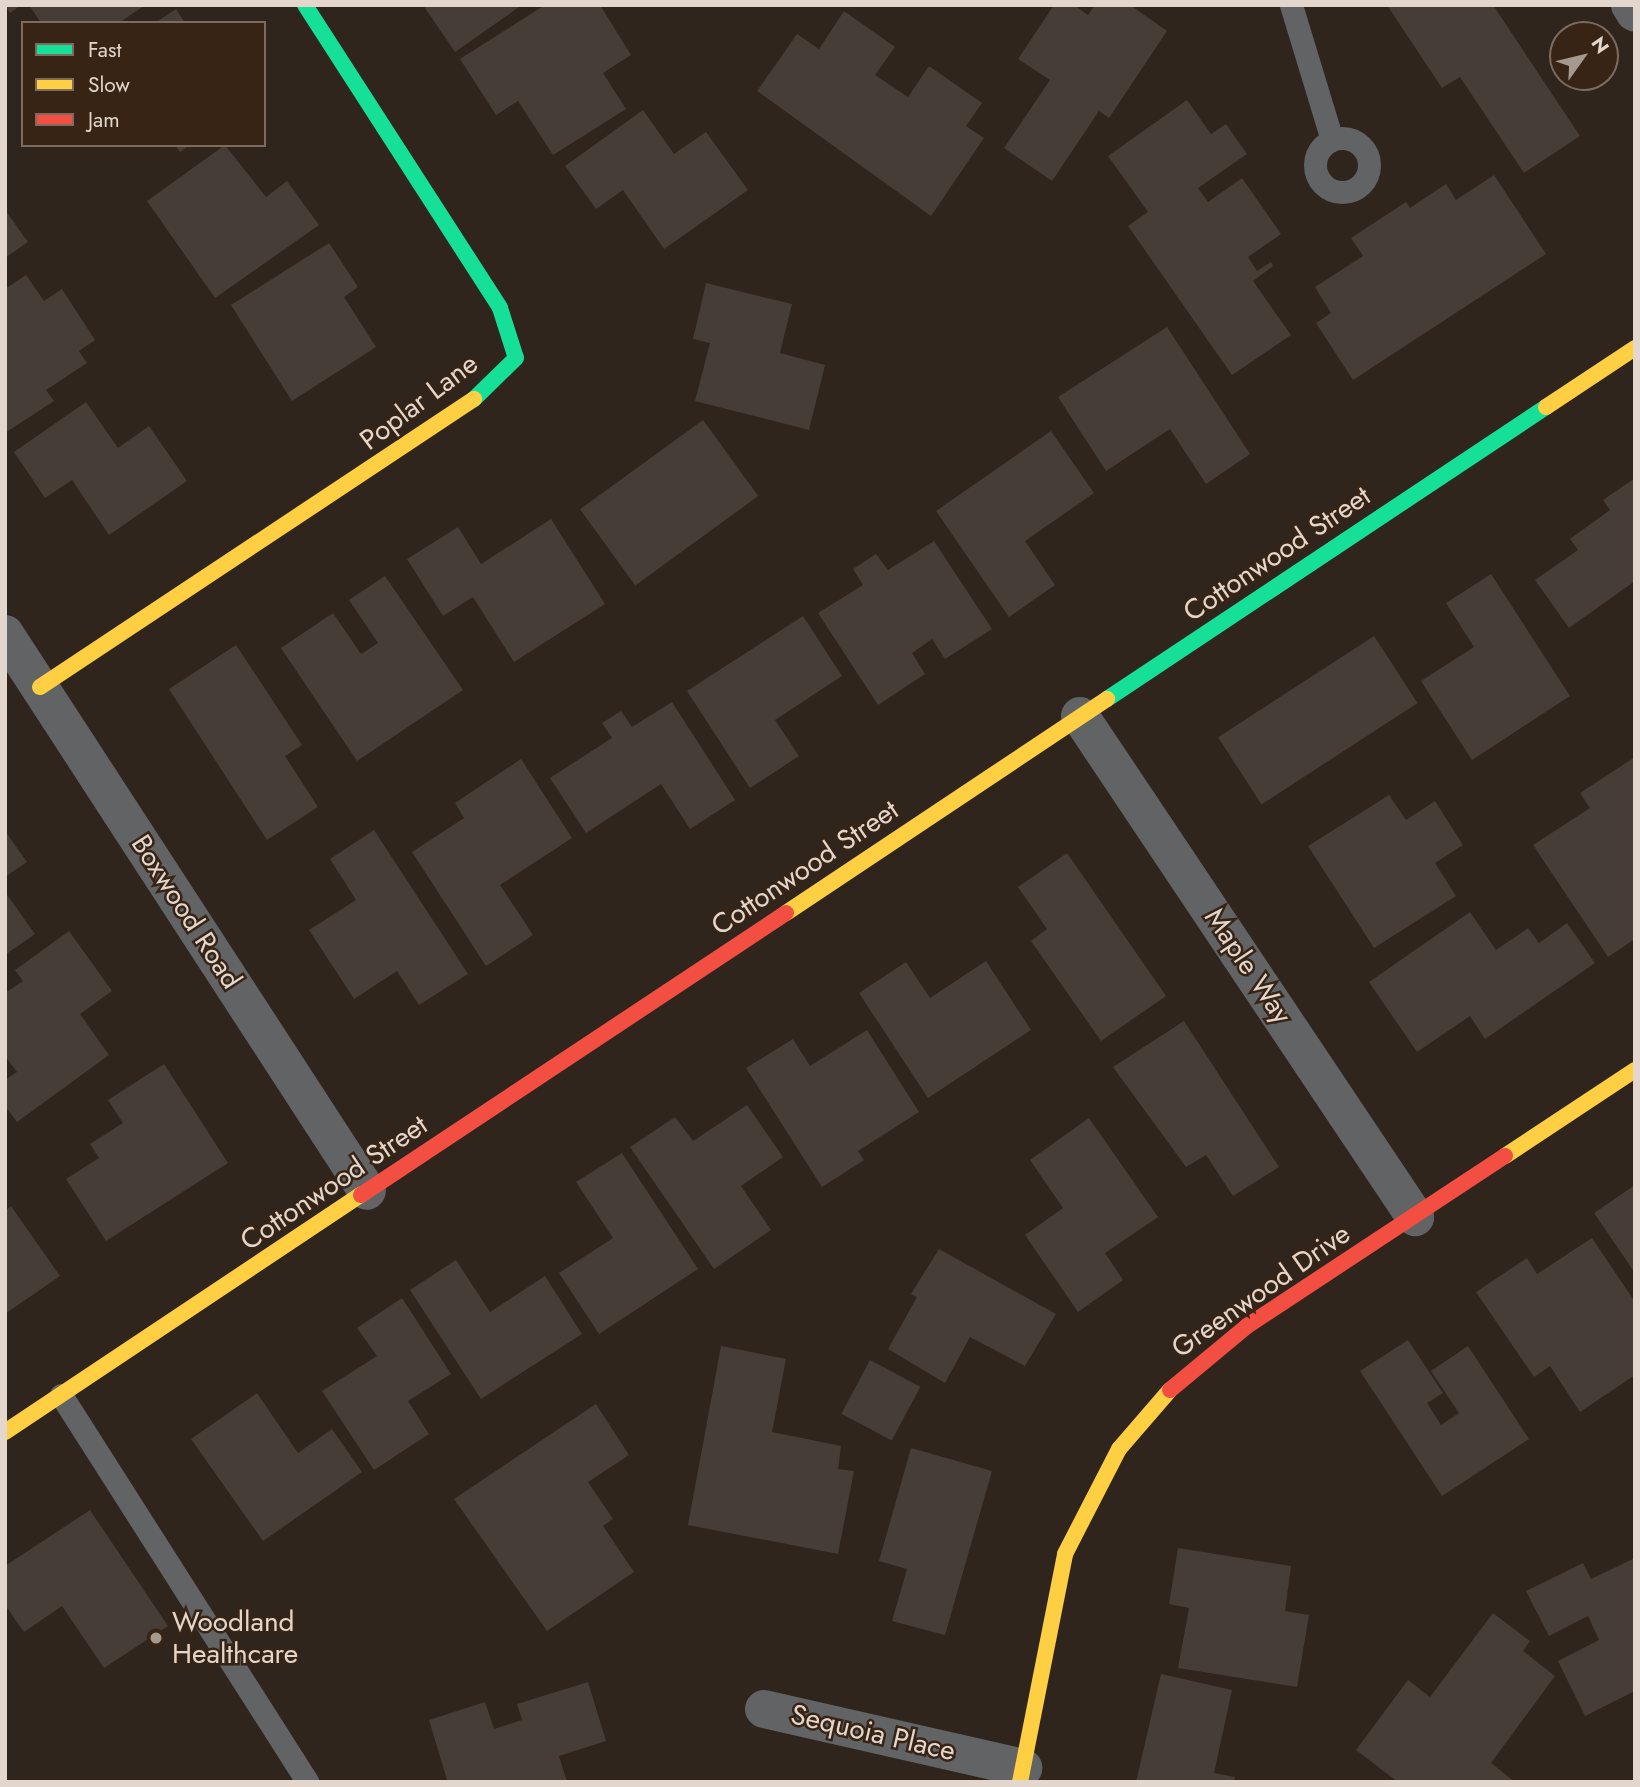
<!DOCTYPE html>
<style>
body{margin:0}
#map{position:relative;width:1640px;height:1787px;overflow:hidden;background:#2f251d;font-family:Jost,sans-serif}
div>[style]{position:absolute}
.building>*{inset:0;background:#453d36;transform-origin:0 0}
.lane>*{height:23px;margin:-11.5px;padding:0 11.5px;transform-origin:11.5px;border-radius:11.5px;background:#616364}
.lane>.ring{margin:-11.5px;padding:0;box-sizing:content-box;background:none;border:23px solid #616364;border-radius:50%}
.street>*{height:38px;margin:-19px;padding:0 19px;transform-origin:19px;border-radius:19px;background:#616364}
.fast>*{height:16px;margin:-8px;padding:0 8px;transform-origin:8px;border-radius:8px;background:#16e098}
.slow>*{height:16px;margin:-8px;padding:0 8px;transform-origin:8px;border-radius:8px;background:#ffcf43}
.jam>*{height:16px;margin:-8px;padding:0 8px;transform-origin:8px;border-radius:8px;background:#f24e42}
.dots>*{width:19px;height:19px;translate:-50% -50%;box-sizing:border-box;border:4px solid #372415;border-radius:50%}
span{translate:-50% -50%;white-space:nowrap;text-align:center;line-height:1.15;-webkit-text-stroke:5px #372415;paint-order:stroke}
.street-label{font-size:28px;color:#e3d6cc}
.poi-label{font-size:28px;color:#e3d6cc}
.left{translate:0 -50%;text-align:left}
.frame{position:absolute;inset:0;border:7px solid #e3d6cc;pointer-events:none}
.legend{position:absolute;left:21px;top:21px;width:245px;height:126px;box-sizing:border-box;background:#372415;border:2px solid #7c6b5e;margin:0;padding:9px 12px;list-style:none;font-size:21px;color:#e3d6cc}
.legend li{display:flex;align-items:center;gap:14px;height:35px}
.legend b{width:35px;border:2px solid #7c6b5e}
.north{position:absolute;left:1549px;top:21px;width:70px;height:70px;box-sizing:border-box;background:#372415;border:2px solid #7c6b5e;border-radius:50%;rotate:56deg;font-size:19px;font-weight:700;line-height:28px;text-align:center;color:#e3d6cc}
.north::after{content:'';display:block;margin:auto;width:24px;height:32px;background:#a4988f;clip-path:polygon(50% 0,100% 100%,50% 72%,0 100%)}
</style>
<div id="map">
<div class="building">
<i style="clip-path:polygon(5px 5px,21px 5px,10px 13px)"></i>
<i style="clip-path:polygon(29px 5px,145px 5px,119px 23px,41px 23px)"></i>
<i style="clip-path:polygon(423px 5px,522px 5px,455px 52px)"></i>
<i style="clip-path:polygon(545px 5px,600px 5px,631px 55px,603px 73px,626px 109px,553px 155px,518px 101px,496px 115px,460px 59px)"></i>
<i style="clip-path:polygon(1054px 5px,1074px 5px,1088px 15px,1095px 5px,1130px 5px,1167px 31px,1109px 118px,1099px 111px,1052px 181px,1004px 148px,1050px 80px,1018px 59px)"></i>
<i style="clip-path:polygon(1387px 5px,1493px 5px,1580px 136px,1524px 173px,1460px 77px,1442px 88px)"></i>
<i style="clip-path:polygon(176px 9px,185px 23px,155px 23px)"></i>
<i style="clip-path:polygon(844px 11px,895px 47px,875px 75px,908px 97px,929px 66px,982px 103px,966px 126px,984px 138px,931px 216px,757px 91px,797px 34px,819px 49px)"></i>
<i style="clip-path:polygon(1187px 100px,1211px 134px,1226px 124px,1247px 154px,1198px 188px,1208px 202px,1242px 178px,1281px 234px,1248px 257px,1257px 271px,1271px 262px,1273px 266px,1253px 281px,1291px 335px,1232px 375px,1128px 226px,1148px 212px,1108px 156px)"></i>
<i style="clip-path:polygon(643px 110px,674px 154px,706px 132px,748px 190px,664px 249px,623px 190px,596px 209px,565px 166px)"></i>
<i style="clip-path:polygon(175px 145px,190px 145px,180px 152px)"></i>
<i style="clip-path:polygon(225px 145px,266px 197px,287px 181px,319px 225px,215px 298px,147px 201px)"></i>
<i style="clip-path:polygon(1494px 175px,1546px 254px,1353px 380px,1316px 323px,1331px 313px,1315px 287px,1363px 256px,1351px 238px,1406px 202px,1410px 208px,1446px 184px,1456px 200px)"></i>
<i style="clip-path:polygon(5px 210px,28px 242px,5px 258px)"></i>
<i style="clip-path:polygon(329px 243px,358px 287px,344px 297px,376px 347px,292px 401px,231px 305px)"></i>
<i style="clip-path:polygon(26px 275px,44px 301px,62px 289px,95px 340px,79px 351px,87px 363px,46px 390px,54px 401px,5px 433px,5px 289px)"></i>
<i style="clip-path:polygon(706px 283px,792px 304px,780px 353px,825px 365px,809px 430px,695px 401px,710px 343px,693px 339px)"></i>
<i style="clip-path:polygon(1167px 327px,1250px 454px,1206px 484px,1170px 429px,1106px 471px,1058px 397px)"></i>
<i style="clip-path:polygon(86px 402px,118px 448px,149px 426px,187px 481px,109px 535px,72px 480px,45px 498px,14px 452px)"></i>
<i style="left:703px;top:420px;width:94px;height:152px;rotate:54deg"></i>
<i style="clip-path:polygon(1051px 431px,1094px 493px,1025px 541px,1055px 585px,1009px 617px,936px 511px)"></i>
<i style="clip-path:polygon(1635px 478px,1635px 581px,1569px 628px,1535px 580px,1578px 550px,1570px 539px,1610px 510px,1603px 500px)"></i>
<i style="clip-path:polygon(551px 519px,605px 604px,514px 662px,473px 597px,443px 616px,407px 559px,458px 527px,481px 564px)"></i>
<i style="clip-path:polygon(934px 541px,992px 629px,945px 659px,932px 639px,912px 653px,925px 674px,878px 705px,818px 613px,863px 585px,853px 569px,876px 554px,888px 570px)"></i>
<i style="clip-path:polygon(1491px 574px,1570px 696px,1472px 760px,1421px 681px,1474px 647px,1446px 603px)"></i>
<i style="clip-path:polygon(385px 576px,463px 690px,357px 761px,281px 648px,333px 613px,361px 654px,378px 643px,349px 600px)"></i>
<i style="clip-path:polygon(803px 616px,842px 676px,775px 720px,799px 756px,750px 788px,687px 691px)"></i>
<i style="left:1374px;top:636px;width:80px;height:186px;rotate:57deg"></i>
<i style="clip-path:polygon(236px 645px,302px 745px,285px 756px,318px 807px,267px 840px,169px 689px)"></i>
<i style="clip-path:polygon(672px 702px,735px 800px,690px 829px,661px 784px,586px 833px,550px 778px,612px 738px,602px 723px,621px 711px,632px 727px)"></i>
<i style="clip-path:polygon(1635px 757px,1635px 939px,1608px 957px,1533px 845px,1590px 808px,1580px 793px)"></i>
<i style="clip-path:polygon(521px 759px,572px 838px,500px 885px,533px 935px,486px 966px,412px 852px,464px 818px,455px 803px)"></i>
<i style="clip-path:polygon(1389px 795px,1406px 820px,1435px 801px,1463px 845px,1435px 863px,1456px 896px,1374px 948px,1308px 846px)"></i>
<i style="clip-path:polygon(374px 830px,468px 974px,419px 1005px,397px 971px,354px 999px,309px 930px,356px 900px,330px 859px)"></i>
<i style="clip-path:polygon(5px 831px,27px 862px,5px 877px)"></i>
<i style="clip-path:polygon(1067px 853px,1166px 996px,1101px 1041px,1031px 941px,1047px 929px,1018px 887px)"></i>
<i style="clip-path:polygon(5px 892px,35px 934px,5px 955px)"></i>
<i style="clip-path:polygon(1470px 912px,1496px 950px,1528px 928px,1539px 943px,1567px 923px,1595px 963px,1485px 1039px,1470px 1016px,1417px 1052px,1369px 982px)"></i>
<i style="clip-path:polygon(69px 931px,112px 991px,80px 1014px,109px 1055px,17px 1122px,5px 1106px,5px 1080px,17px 1072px,5px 1056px,5px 993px,23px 981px,15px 970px)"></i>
<i style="clip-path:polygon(986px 961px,1031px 1030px,928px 1098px,859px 993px,906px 962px,930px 998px)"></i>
<i style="clip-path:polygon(1184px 1021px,1279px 1167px,1233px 1196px,1206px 1155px,1186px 1167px,1113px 1067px)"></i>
<i style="clip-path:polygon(867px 1030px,919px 1112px,858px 1151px,864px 1160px,822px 1187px,746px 1068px,793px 1039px,810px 1066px)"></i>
<i style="clip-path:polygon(164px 1064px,228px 1163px,106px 1241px,66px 1179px,99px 1158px,90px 1144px,123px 1123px,108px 1100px)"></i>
<i style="clip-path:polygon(747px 1105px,783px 1157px,741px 1186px,771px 1230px,714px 1269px,630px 1147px,675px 1117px,693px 1141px)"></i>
<i style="clip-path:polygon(1089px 1118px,1158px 1217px,1105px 1253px,1123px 1280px,1078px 1312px,1025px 1235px,1063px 1208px,1030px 1160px)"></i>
<i style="clip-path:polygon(622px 1153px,698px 1269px,599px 1334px,559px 1273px,613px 1238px,576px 1182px)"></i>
<i style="clip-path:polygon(1635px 1185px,1635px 1273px,1594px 1213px)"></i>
<i style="clip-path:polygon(11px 1206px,60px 1276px,5px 1314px,5px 1211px)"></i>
<i style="clip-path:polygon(1592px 1238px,1635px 1302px,1635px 1375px,1580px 1412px,1550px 1366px,1534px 1377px,1476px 1292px,1527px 1258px,1537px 1274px)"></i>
<i style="clip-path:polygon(939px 1249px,1056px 1314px,1025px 1366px,970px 1337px,945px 1383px,888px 1349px,917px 1297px,911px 1294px)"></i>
<i style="clip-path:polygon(456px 1260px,490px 1312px,545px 1276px,582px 1334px,481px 1399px,410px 1290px)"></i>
<i style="clip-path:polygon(402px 1298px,451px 1374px,408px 1401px,429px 1434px,374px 1470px,322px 1391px,377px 1356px,357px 1328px)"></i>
<i style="clip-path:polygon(1408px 1340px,1443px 1393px,1427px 1403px,1441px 1425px,1459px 1413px,1431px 1371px,1468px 1346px,1529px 1439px,1442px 1496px,1360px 1371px)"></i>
<i style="clip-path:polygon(721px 1346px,786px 1359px,772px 1432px,841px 1446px,838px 1469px,854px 1471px,838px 1554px,688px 1525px)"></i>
<i style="left:870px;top:1360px;width:57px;height:61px;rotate:28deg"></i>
<i style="clip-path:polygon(257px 1393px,298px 1453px,332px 1429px,362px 1472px,263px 1541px,191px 1439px)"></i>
<i style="clip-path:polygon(596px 1404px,629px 1455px,588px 1482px,613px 1519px,603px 1526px,634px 1572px,547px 1631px,454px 1499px)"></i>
<i style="clip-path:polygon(911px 1448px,992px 1471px,945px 1635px,892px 1621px,907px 1569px,879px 1561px)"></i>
<i style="clip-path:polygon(90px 1510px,168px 1626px,104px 1668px,62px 1606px,24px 1632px,5px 1605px,5px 1566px)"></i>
<i style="clip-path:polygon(1178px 1548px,1291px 1566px,1285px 1611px,1309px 1615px,1297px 1687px,1178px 1668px,1189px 1608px,1169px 1604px)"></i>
<i style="clip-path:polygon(1635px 1558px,1635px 1691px,1585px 1716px,1558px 1661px,1599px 1640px,1588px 1616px,1549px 1636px,1526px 1591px,1583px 1563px,1591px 1579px)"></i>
<i style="clip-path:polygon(1493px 1613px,1530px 1641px,1523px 1651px,1555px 1676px,1491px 1763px,1515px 1782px,1398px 1782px,1356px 1750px,1408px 1680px,1430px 1697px)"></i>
<i style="clip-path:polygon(1161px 1674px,1232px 1690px,1214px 1773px,1235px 1777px,1234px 1782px,1136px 1782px)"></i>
<i style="clip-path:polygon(588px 1682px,606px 1741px,559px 1756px,567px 1782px,447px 1780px,429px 1720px,485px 1702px,494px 1729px,522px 1720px,517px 1704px)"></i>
</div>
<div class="lane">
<i style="left:1291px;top:5px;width:141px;rotate:73.1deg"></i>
<i class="ring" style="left:1315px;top:138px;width:31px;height:31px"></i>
<i style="left:61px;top:1395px;width:459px;rotate:57.5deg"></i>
</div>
<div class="street">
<i style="left:1630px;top:5px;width:9px;rotate:58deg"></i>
<i style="left:5px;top:634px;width:664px;rotate:56.98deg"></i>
<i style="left:1080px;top:716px;width:603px;rotate:56.23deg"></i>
<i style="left:764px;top:1709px;width:266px;rotate:12.8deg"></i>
</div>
<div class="fast">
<i style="left:305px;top:5px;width:360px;rotate:57.2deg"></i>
<i style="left:500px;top:308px;width:52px;rotate:72.3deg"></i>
<i style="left:516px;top:358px;width:59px;rotate:135.7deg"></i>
<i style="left:1107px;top:699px;width:527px;rotate:-33.63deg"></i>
</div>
<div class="slow">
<i style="left:1546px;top:407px;width:107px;rotate:-33.5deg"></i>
<i style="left:40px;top:687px;width:521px;rotate:-33.57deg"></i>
<i style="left:786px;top:913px;width:386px;rotate:-33.7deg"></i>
<i style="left:1505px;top:1156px;width:156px;rotate:-33.5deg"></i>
<i style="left:5px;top:1432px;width:428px;rotate:-33.7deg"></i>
<i style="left:1020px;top:1782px;width:232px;rotate:-78.8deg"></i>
<i style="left:1065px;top:1554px;width:118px;rotate:-62.8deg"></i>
<i style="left:1119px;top:1449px;width:78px;rotate:-49.2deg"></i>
</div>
<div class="jam">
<i style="left:361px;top:1195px;width:510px;rotate:-33.57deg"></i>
<i style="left:1170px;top:1390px;width:100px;rotate:-39.7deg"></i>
<i style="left:1247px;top:1326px;width:309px;rotate:-33.4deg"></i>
</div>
<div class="dots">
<i style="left:156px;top:1638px;background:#a4988f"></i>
</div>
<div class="street-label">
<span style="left:419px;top:402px;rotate:-37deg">Poplar Lane</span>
<span style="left:1277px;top:554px;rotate:-34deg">Cottonwood Street</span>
<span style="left:805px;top:868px;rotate:-34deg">Cottonwood Street</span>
<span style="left:186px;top:912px;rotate:57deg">Boxwood Road</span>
<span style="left:1248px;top:966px;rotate:56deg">Maple Way</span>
<span style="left:334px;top:1183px;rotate:-34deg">Cottonwood Street</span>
<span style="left:1261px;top:1291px;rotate:-35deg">Greenwood Drive</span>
<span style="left:873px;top:1733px;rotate:13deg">Sequoia Place</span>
</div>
<div class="poi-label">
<span class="left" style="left:172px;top:1638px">Woodland<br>Healthcare</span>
</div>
<div class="frame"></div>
<ul class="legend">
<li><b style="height:9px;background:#16e098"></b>Fast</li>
<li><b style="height:9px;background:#ffcf43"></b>Slow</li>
<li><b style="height:9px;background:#f24e42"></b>Jam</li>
</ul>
<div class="north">N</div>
</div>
